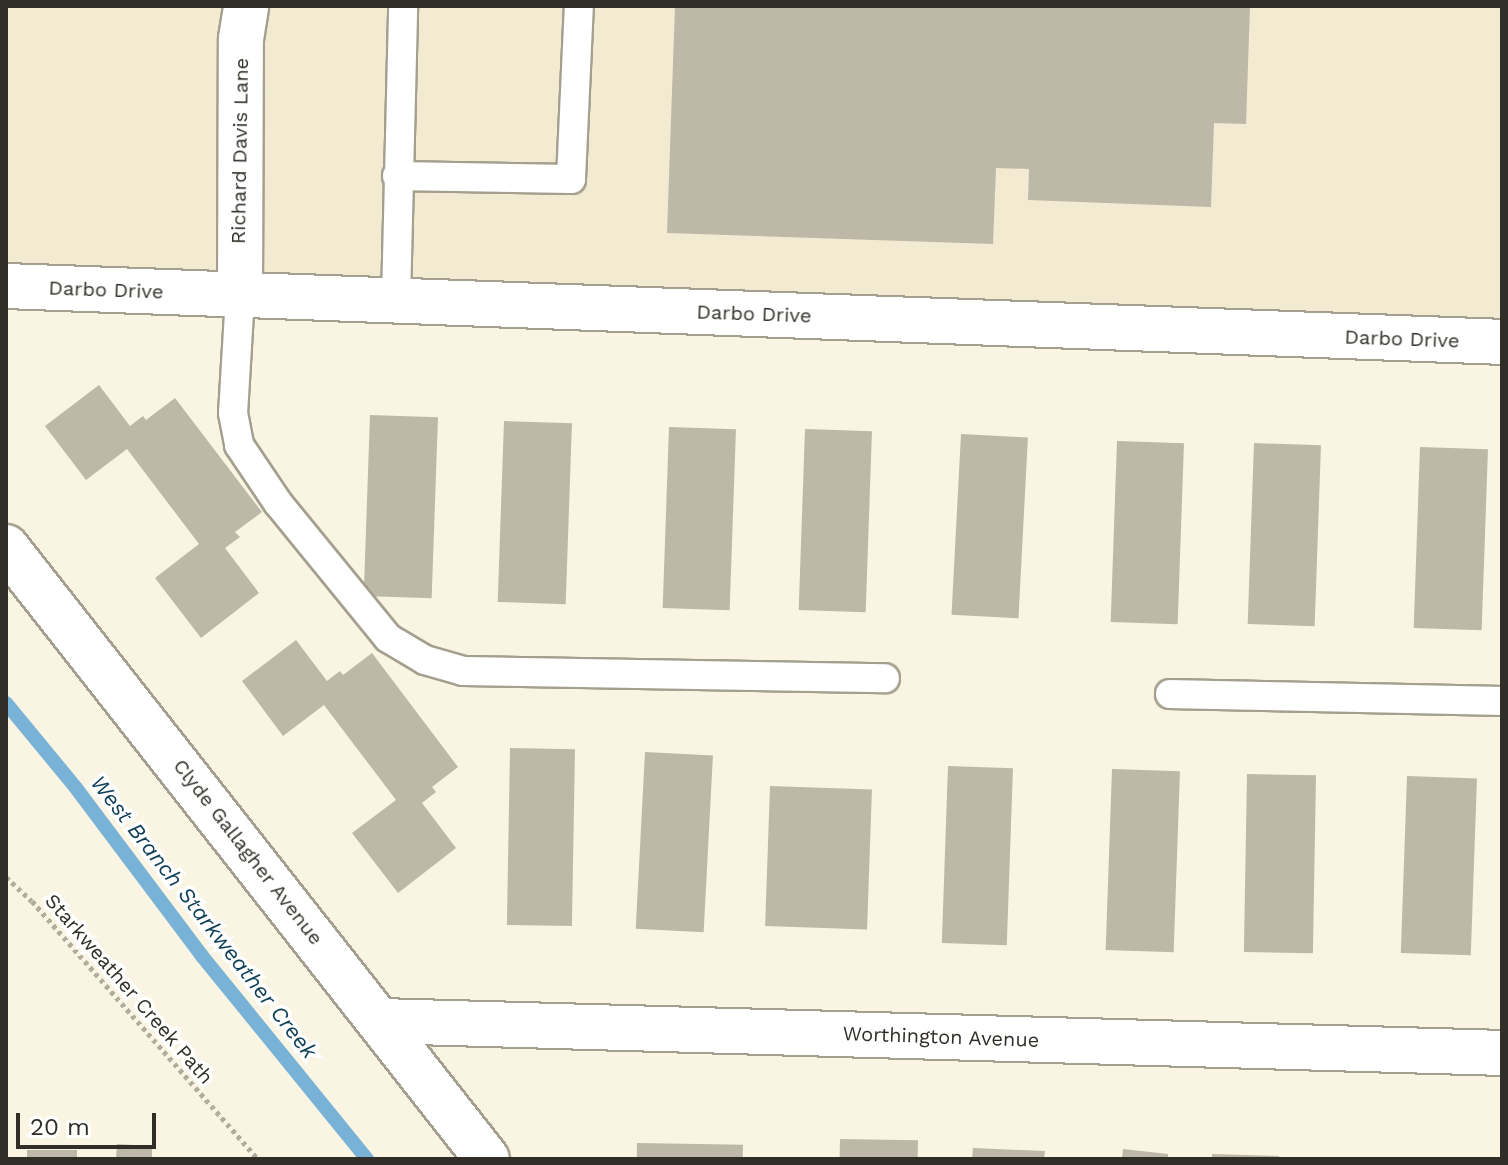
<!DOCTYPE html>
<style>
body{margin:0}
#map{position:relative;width:1508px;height:1165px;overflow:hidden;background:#faf4e3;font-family:"Work Sans",sans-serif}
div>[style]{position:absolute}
.built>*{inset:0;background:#f2ebd2}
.stream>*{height:14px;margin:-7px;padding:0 7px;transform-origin:7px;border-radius:7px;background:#78b2d6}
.building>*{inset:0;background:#bdb8a7;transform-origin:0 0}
.path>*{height:5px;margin-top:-2.5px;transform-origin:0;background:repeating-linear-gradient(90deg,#b0ac9e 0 4px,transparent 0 8px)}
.roads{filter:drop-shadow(2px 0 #a49f8e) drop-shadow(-2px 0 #a49f8e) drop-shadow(0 2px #a49f8e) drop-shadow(0 -2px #a49f8e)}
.lane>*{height:28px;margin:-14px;padding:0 14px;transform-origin:14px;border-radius:14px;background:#fff}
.street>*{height:44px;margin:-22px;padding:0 22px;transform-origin:22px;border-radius:22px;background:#fff}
span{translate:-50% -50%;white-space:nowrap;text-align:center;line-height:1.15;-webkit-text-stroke:7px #fff;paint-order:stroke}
.street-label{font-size:20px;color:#302e27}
.water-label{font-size:22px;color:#0e3f57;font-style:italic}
.frame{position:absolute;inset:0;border:8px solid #302e27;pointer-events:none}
.scale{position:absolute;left:16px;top:1113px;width:140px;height:36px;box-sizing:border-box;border:4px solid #302e27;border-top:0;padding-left:10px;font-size:24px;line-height:28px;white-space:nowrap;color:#302e27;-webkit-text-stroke:6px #fff;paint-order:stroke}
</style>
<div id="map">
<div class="built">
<i style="clip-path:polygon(6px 6px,1502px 6px,1502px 342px,6px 286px)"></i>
</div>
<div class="stream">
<i style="left:6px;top:703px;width:110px;rotate:50.5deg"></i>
<i style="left:76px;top:788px;width:210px;rotate:53.1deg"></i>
<i style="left:202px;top:956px;width:262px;rotate:50.9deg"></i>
</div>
<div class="building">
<i style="clip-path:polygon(675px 6px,1250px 6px,1246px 124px,1214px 123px,1211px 207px,1028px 200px,1029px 169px,996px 168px,993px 244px,667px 233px)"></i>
<i style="clip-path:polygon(99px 385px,130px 426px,143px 416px,146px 420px,175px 398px,262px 512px,235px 532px,240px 537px,225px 548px,259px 593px,201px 638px,155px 578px,199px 544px,127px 449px,86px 480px,45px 426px)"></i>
<i style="left:370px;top:415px;width:68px;height:181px;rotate:2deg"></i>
<i style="left:504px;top:421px;width:68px;height:181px;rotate:2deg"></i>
<i style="left:669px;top:427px;width:67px;height:181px;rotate:2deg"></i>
<i style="left:805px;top:429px;width:67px;height:181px;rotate:2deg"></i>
<i style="left:961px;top:434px;width:67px;height:181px;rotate:3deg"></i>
<i style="left:1117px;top:441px;width:67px;height:181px;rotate:2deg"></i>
<i style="left:1254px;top:443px;width:67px;height:181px;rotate:2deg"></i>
<i style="left:1420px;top:447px;width:68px;height:181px;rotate:2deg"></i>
<i style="clip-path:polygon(296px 640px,327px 681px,340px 671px,343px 675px,372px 653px,458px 767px,432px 787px,436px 792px,422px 803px,456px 848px,398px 893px,352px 833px,396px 800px,324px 705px,283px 736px,242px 681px)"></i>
<i style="left:510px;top:748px;width:65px;height:177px;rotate:1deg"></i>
<i style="left:645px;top:752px;width:68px;height:177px;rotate:3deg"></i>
<i style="left:948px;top:766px;width:65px;height:177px;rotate:2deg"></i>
<i style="left:1112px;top:769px;width:68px;height:181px;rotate:2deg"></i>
<i style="left:1247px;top:774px;width:69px;height:178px;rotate:1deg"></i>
<i style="left:1407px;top:776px;width:70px;height:177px;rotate:2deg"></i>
<i style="left:770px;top:786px;width:102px;height:140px;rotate:2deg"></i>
<i style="left:840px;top:1139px;width:78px;height:20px;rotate:1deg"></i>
<i style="left:637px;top:1143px;width:106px;height:16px;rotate:1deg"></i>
<i style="clip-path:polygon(117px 1144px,152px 1146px,152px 1159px,116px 1159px)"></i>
<i style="clip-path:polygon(973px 1148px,1045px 1151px,1044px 1159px,972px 1159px)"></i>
<i style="clip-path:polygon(1123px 1149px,1168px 1154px,1168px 1159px,1122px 1159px)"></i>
<i style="left:27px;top:1150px;width:50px;height:9px"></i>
<i style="clip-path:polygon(1212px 1154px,1279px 1156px,1279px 1159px,1212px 1159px)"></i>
</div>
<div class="path">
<i style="left:6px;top:877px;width:35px;rotate:43deg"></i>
<i style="left:32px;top:901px;width:343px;rotate:48.8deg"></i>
</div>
<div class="roads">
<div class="lane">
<i style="left:397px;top:176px;width:174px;rotate:1deg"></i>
<i style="left:571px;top:179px;width:173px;rotate:-87.4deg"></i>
<i style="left:240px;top:296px;width:117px;rotate:93.4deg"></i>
<i style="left:233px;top:413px;width:33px;rotate:79deg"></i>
<i style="left:239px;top:445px;width:70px;rotate:56.1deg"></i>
<i style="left:278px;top:503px;width:174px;rotate:50.8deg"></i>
<i style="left:388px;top:638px;width:43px;rotate:30.7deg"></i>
<i style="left:425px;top:660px;width:40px;rotate:16deg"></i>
<i style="left:463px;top:671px;width:422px;rotate:1deg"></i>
<i style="left:396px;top:300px;width:294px;rotate:-88.6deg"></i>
<i style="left:1170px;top:694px;width:332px;rotate:1.2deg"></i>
</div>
<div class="street">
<i style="left:6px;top:286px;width:1497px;rotate:2.14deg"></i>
<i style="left:240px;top:296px;width:257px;rotate:-89.8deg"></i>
<i style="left:241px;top:39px;width:33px;rotate:-81deg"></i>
<i style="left:6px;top:547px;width:778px;rotate:51.83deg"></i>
<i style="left:380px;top:1021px;width:1122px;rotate:1.63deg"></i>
</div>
</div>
<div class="street-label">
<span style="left:240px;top:151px;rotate:-89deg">Richard Davis Lane</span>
<span style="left:106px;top:290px;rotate:2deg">Darbo Drive</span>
<span style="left:754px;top:314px;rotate:2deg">Darbo Drive</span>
<span style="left:1402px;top:339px;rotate:2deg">Darbo Drive</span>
<span style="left:248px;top:852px;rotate:52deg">Clyde Gallagher Avenue</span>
<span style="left:129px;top:989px;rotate:49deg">Starkweather Creek Path</span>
<span style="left:941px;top:1037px;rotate:2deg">Worthington Avenue</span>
</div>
<div class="water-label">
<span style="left:204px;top:917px;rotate:52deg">West Branch Starkweather Creek</span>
</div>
<div class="frame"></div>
<div class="scale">20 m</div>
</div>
